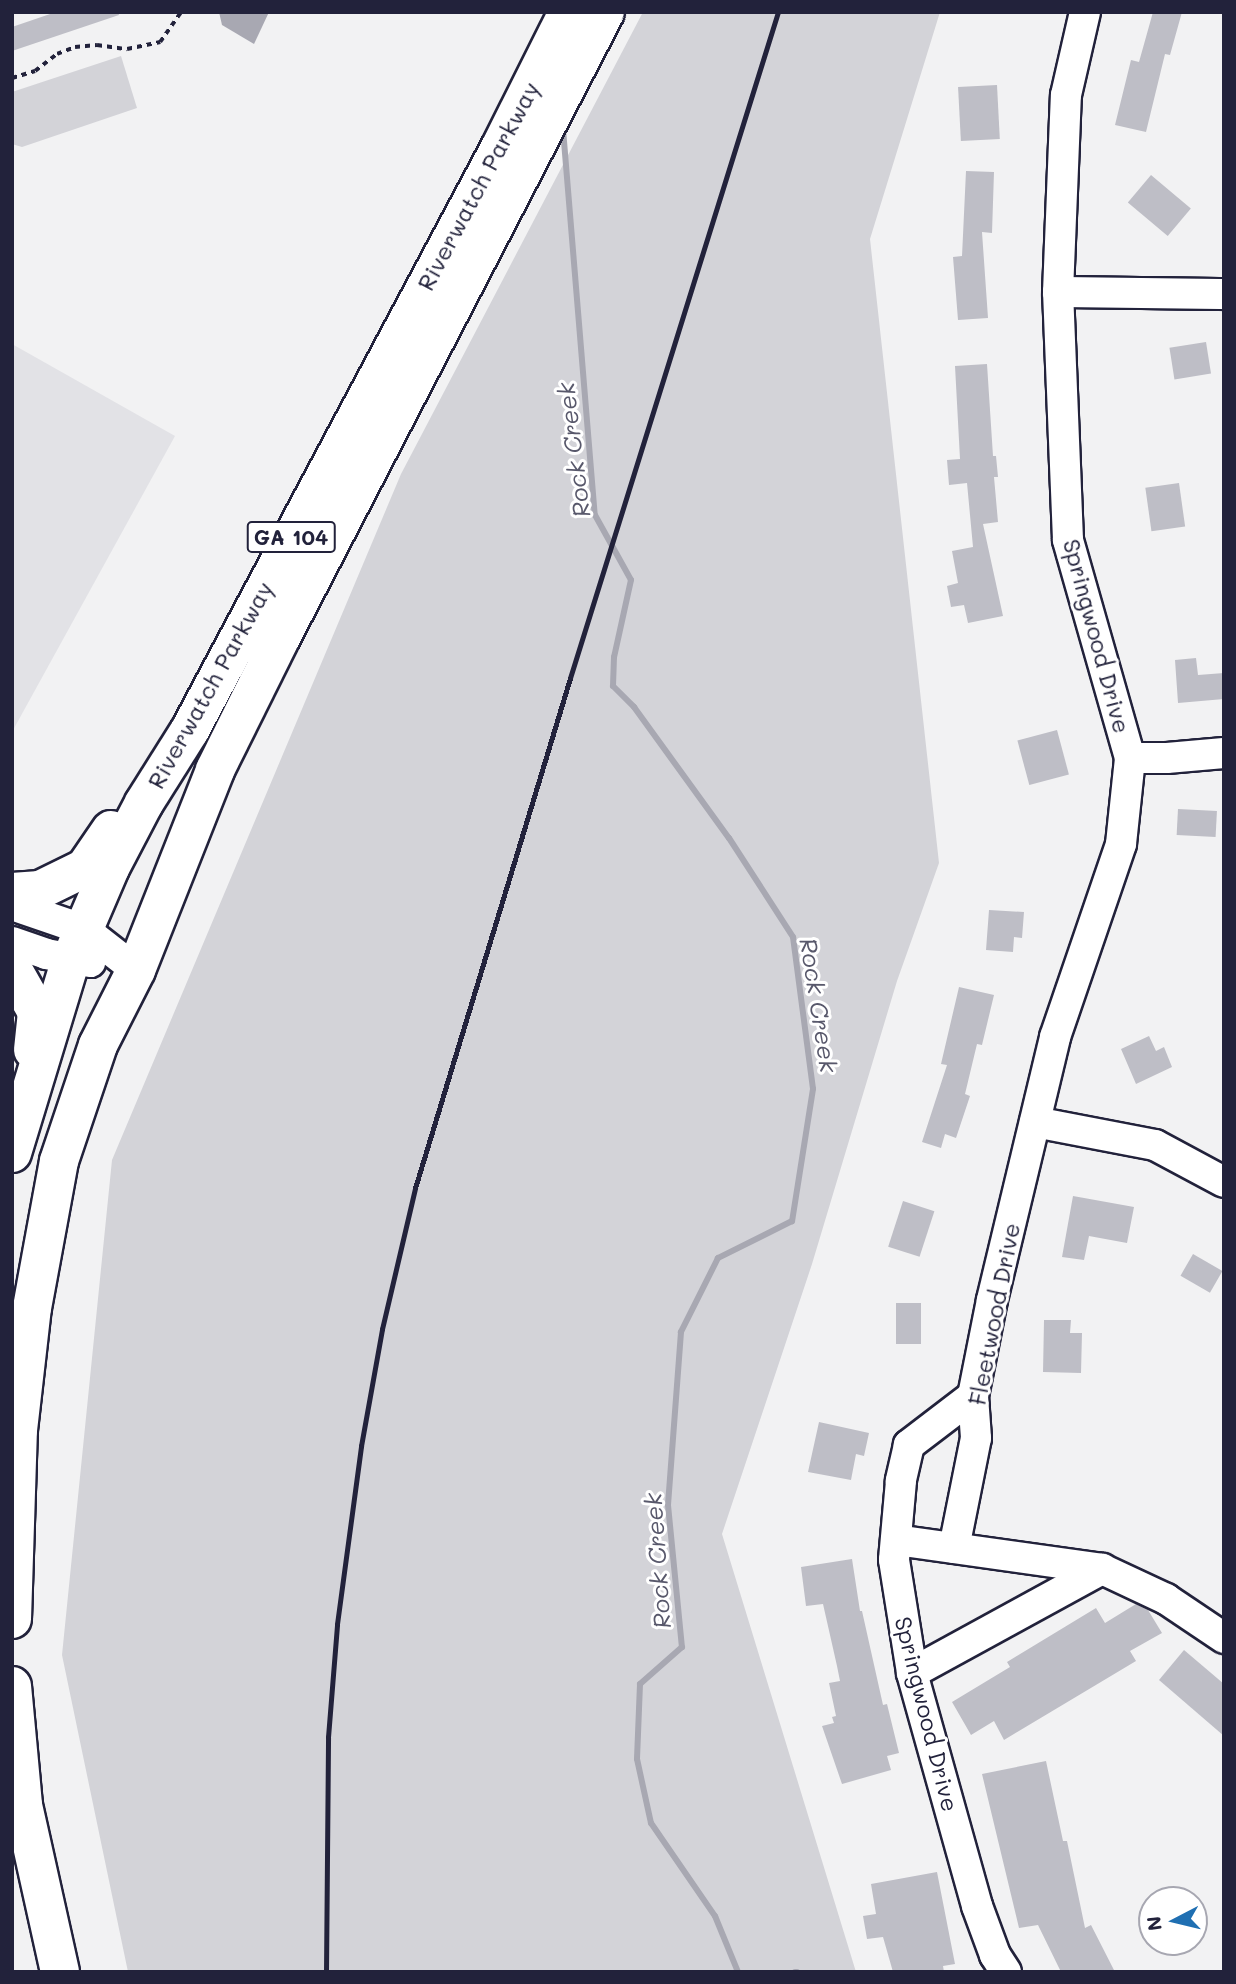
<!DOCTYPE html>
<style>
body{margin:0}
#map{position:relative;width:1236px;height:1984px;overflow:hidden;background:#f2f2f3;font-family:Mali,sans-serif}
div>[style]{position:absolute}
.built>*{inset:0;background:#e2e2e6}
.green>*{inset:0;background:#d3d3d8}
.water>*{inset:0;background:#a8a8b2}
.stream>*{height:6px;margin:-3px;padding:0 3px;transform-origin:3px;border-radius:3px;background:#a8a8b2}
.building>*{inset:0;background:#bebec6;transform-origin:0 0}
.path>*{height:3.5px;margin-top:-1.75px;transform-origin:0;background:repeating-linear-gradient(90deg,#22223b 0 5px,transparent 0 10px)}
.roads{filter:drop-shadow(2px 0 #22223b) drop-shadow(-2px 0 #22223b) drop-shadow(0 2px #22223b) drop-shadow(0 -2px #22223b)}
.minor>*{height:30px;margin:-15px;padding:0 15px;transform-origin:15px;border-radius:15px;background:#fff}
.major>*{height:38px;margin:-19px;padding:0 19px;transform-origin:19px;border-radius:19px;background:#fff}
.rail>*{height:5px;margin:-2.5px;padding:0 2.5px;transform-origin:2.5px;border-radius:2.5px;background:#22223b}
span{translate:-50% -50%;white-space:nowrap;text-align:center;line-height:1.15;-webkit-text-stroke:6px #fff;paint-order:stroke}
.shield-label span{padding:2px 5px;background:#fff;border:2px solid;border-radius:5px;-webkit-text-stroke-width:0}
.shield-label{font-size:21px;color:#22223b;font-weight:700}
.street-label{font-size:23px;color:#22223b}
.water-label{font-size:24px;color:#58586b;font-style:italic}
.frame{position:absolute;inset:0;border:14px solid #22223b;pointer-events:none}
.north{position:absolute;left:1138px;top:1886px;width:70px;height:70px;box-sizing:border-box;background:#fff;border:2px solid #a7a7b1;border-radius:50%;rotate:263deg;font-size:19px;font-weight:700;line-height:28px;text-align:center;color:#22223b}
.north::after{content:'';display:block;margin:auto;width:24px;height:32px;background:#1f6fb2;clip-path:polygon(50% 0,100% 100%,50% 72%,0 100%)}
</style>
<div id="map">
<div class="built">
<i style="clip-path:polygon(12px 344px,175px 436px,12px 732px)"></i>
</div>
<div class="green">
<i style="clip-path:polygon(643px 12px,940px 12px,870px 239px,939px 863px,897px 981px,812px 1264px,722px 1534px,856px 1972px,128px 1972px,62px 1655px,112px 1160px,401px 474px)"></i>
<i style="clip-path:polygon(121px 56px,137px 108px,22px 147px,12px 144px,12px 92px)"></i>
</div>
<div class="water">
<i style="clip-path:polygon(219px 12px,269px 12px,254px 44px,222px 25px)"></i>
</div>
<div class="stream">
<i style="left:563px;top:129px;width:387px;rotate:85.3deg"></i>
<i style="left:595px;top:515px;width:74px;rotate:61deg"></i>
<i style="left:631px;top:580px;width:79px;rotate:102.4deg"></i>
<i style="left:614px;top:657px;width:29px;rotate:92deg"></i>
<i style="left:613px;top:686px;width:30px;rotate:45deg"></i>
<i style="left:634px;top:707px;width:162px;rotate:54.1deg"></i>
<i style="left:729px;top:838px;width:118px;rotate:57.1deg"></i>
<i style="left:793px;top:937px;width:153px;rotate:82.5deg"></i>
<i style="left:813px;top:1089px;width:134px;rotate:99deg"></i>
<i style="left:792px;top:1221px;width:83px;rotate:153.4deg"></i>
<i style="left:718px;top:1258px;width:83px;rotate:116.6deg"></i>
<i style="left:681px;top:1332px;width:173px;rotate:94.3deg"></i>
<i style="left:668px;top:1505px;width:143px;rotate:84.4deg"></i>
<i style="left:682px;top:1647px;width:56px;rotate:138.6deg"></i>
<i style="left:640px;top:1684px;width:75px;rotate:92.3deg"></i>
<i style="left:637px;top:1759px;width:66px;rotate:77.7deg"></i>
<i style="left:651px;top:1823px;width:113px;rotate:55.5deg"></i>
<i style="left:715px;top:1916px;width:61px;rotate:67.7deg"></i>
<i style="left:795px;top:1972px;width:2px"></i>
</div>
<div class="building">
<i style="clip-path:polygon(56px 12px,118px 12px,119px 15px,12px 51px,12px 27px)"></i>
<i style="clip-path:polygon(1153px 12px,1182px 12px,1170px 55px,1165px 54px,1146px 132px,1115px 125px,1131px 60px,1139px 62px)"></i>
<i style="left:997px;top:85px;width:54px;height:39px;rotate:87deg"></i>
<i style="clip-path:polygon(966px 171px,994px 172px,992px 233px,982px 232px,988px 318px,958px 320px,953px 257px,962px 256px)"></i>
<i style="left:1151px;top:175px;width:52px;height:36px;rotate:40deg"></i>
<i style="left:1206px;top:342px;width:32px;height:37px;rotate:81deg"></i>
<i style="clip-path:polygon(987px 364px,993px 456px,996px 456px,998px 477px,994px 477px,998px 522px,983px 524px,1003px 616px,968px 623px,964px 605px,951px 607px,947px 586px,958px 583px,952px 551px,973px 547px,967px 483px,949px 485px,947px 460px,960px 459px,955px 366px)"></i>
<i style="left:1179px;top:483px;width:44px;height:34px;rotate:82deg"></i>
<i style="clip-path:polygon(1196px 658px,1198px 675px,1224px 673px,1224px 699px,1178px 703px,1175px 660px)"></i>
<i style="left:1057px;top:730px;width:46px;height:41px;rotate:75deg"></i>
<i style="left:1178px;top:809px;width:39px;height:26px;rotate:3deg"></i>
<i style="clip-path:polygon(989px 910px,1024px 912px,1022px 938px,1014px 937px,1013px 952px,986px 950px)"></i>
<i style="clip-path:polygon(959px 987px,994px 995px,982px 1045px,977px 1044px,965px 1094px,970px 1096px,956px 1138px,945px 1134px,941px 1148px,922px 1142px,947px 1065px,941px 1064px)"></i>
<i style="clip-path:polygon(1149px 1036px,1156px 1051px,1164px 1047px,1172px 1067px,1136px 1084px,1121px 1049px)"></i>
<i style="clip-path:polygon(1073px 1196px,1134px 1207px,1127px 1243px,1089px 1236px,1084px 1260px,1062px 1257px)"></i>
<i style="left:903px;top:1201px;width:33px;height:48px;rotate:18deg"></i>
<i style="left:1193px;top:1254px;width:34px;height:25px;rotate:30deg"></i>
<i style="left:896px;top:1303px;width:25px;height:41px"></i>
<i style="clip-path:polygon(1044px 1320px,1071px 1320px,1070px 1333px,1082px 1333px,1081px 1373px,1043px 1372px)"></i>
<i style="clip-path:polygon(819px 1422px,869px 1433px,864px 1456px,856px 1454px,851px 1480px,808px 1472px)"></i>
<i style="clip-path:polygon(852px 1559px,860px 1611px,862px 1611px,883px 1705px,887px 1704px,899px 1753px,887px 1756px,891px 1770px,842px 1784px,822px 1726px,834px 1723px,832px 1717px,836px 1716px,829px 1683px,840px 1681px,837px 1666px,823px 1604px,806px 1606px,801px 1567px)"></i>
<i style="clip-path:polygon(1136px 1604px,1148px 1610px,1162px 1633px,1130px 1651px,1136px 1661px,1004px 1740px,994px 1721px,971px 1735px,952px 1702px,1010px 1667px,1007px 1662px,1096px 1608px,1105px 1623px)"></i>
<i style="clip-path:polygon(1184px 1650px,1224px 1684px,1224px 1736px,1159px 1680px)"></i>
<i style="clip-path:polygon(1046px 1761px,1063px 1841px,1067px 1841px,1085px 1928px,1091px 1925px,1115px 1972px,1061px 1972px,1038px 1925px,1019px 1928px,982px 1774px)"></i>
<i style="clip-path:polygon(937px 1872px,955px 1964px,943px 1966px,944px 1972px,893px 1972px,883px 1937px,867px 1939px,863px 1916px,876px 1914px,871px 1884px)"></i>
</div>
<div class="path">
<i style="left:12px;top:78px;width:24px;rotate:-17deg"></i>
<i style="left:35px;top:71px;width:28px;rotate:-38deg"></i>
<i style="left:57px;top:54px;width:19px;rotate:-21deg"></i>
<i style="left:75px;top:47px;width:22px;rotate:-5deg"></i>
<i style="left:97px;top:45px;width:30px;rotate:8deg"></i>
<i style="left:127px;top:49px;width:34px;rotate:-12deg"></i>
<i style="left:160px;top:42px;width:37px;rotate:-55deg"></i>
</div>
<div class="roads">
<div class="minor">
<i style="left:1058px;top:292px;width:166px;rotate:0.7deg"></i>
<i style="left:1130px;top:758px;width:37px"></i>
<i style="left:1167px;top:758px;width:57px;rotate:-5deg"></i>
<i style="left:12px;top:905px;width:77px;rotate:18.9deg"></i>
<i style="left:85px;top:930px;width:65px;rotate:38.1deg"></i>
<i style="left:12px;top:942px;width:36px;rotate:19deg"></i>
<i style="left:46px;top:954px;width:45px;rotate:10.3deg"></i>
<i style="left:1035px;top:1122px;width:122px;rotate:10.9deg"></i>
<i style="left:1155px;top:1145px;width:78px;rotate:28.2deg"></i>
<i style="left:973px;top:1396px;width:81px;rotate:142.6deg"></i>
<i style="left:909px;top:1445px;width:37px;rotate:103deg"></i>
<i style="left:901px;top:1481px;width:79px;rotate:95.1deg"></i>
<i style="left:894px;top:1560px;width:114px;rotate:80.9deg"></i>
<i style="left:912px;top:1673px;width:242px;rotate:74.4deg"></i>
<i style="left:977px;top:1906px;width:52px;rotate:69.8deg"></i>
<i style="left:995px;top:1955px;width:20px;rotate:57deg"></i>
<i style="left:896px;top:1540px;width:208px;rotate:8deg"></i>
<i style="left:1102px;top:1569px;width:71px;rotate:25.1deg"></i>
<i style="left:1166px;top:1599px;width:70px;rotate:33.9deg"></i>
<i style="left:954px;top:1548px;width:112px;rotate:-78.7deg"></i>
<i style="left:976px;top:1438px;width:42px;rotate:-94.1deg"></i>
<i style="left:973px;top:1396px;width:98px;rotate:-78.8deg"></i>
<i style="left:992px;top:1300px;width:270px;rotate:-76.5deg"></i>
<i style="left:1055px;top:1037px;width:204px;rotate:-71.1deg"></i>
<i style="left:1121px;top:844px;width:86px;rotate:-84deg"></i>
<i style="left:1130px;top:758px;width:227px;rotate:-105.9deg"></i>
<i style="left:1068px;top:540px;width:248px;rotate:-92.3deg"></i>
<i style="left:1058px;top:292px;width:197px;rotate:-87.7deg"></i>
<i style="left:1066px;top:95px;width:85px;rotate:-77.1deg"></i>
<i style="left:912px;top:1673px;width:217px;rotate:-28.7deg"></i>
</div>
<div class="major">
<i style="left:12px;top:892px;width:28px;rotate:-4deg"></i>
<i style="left:40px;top:890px;width:50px;rotate:-26.1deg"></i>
<i style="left:85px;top:868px;width:46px;rotate:-55.6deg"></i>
<i style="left:12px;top:968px;width:51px;rotate:60.4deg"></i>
<i style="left:37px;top:1012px;width:38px;rotate:96deg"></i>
<i style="left:12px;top:1153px;width:203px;rotate:-73.1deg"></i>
<i style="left:71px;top:959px;width:99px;rotate:-66.8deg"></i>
<i style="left:110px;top:868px;width:73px;rotate:-62.4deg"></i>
<i style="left:144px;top:803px;width:86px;rotate:-57.8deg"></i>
<i style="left:190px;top:730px;width:662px;rotate:-61.96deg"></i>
<i style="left:501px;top:146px;width:150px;rotate:-63.4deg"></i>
<i style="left:12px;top:1619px;width:189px;rotate:-88.2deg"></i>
<i style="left:18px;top:1430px;width:123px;rotate:-83.5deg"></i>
<i style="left:32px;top:1308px;width:149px;rotate:-79.6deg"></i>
<i style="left:59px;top:1161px;width:122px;rotate:-71.4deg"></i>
<i style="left:98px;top:1045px;width:84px;rotate:-63.1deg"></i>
<i style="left:136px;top:970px;width:215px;rotate:-68.4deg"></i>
<i style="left:215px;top:770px;width:144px;rotate:-63.6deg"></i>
<i style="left:279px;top:641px;width:708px;rotate:-62.6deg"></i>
<i style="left:12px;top:1686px;width:120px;rotate:84.7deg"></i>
<i style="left:23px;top:1805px;width:171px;rotate:77.5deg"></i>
</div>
</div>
<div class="rail">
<i style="left:326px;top:1972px;width:235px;rotate:-89.5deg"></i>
<i style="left:328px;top:1737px;width:113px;rotate:-85.4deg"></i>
<i style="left:337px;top:1624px;width:180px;rotate:-82.3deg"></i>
<i style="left:361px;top:1446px;width:119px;rotate:-79.8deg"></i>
<i style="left:382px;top:1329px;width:145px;rotate:-76.8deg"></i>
<i style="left:415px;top:1188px;width:533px;rotate:-73.09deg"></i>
<i style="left:570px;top:678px;width:698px;rotate:-72.66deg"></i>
</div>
<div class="shield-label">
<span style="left:291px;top:537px">GA 104</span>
</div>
<div class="street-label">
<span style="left:478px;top:186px;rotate:-62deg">Riverwatch Parkway</span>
<span style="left:1097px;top:636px;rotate:75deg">Springwood Drive</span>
<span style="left:210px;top:685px;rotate:-61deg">Riverwatch Parkway</span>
<span style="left:994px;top:1314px;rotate:-79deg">Fleetwood Drive</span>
<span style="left:927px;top:1714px;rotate:76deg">Springwood Drive</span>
</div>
<div class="water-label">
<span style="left:573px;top:450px;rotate:-97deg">Rock Creek</span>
<span style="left:819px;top:1005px;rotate:81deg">Rock Creek</span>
<span style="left:657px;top:1561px;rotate:-94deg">Rock Creek</span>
</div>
<div class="frame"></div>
<div class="north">N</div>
</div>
